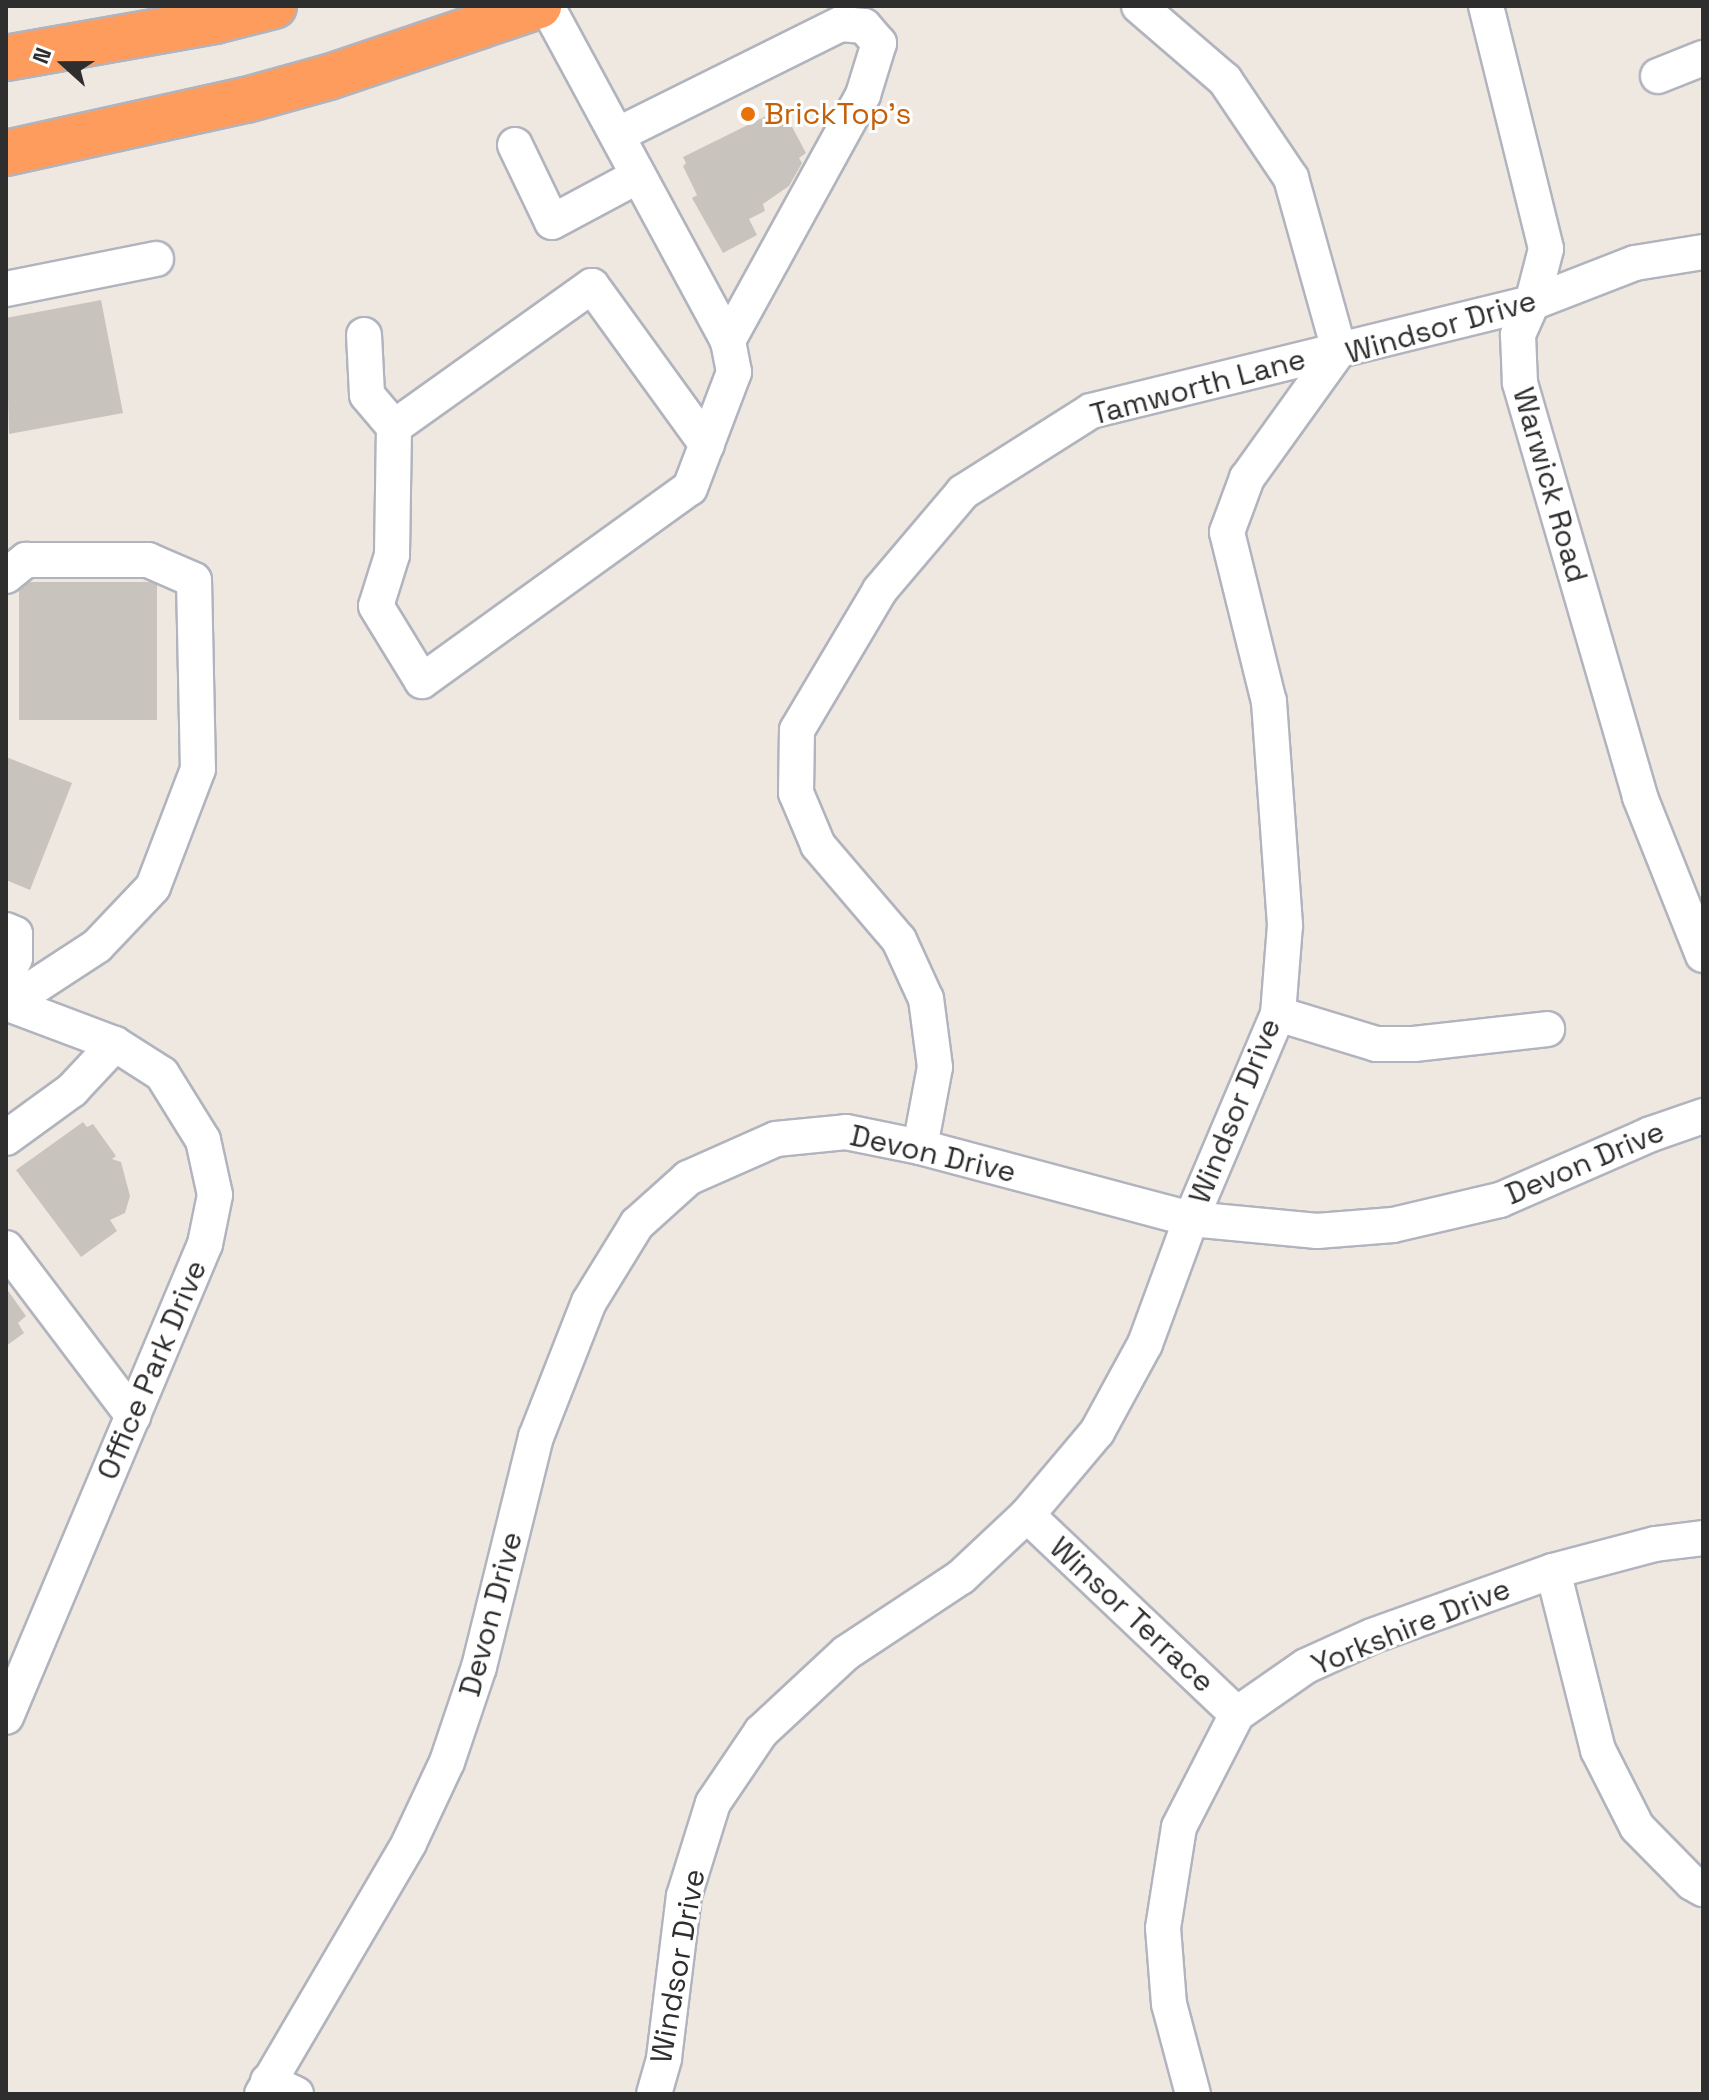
<!DOCTYPE html>
<style>
body{margin:0}
#map{position:relative;width:1709px;height:2100px;overflow:hidden;background:#efe8e1;font-family:"Space Grotesk",sans-serif}
div>[style]{position:absolute}
.building>*{inset:0;background:#c8c3bc;transform-origin:0 0}
.roads{filter:drop-shadow(2px 0 #b1b4be) drop-shadow(-2px 0 #b1b4be) drop-shadow(0 2px #b1b4be) drop-shadow(0 -2px #b1b4be)}
.minor>*{height:34px;margin:-17px;padding:0 17px;transform-origin:17px;border-radius:17px;background:#fff}
.highway>*{height:44px;margin:-22px;padding:0 22px;transform-origin:22px;border-radius:22px;background:#fd9c5d}
.dots>*{width:22px;height:22px;translate:-50% -50%;box-sizing:border-box;border:4px solid #fff;border-radius:50%}
span{translate:-50% -50%;white-space:nowrap;text-align:center;line-height:1.15;-webkit-text-stroke:6px #fff;paint-order:stroke}
.food-label{font-size:30px;color:#c56008}
.left{translate:0 -50%;text-align:left}
.street-label{font-size:30px;color:#2e2e2e}
.frame{position:absolute;inset:0;border:8px solid #2e2e2e;pointer-events:none}
.north{position:absolute;left:24px;top:24px;width:80px;height:80px;-webkit-text-stroke:6px #fff;paint-order:stroke;rotate:291deg;font-size:22px;font-weight:700;line-height:32px;text-align:center;color:#2e2e2e}
.north::after{content:'';display:block;margin:auto;width:28px;height:36px;background:#2e2e2e;clip-path:polygon(50% 0,100% 100%,50% 72%,0 100%)}
</style>
<div id="map">
<div class="building">
<i style="clip-path:polygon(782px 108px,806px 153px,799px 158px,802px 163px,789px 186px,763px 204px,765px 211px,749px 219px,757px 235px,723px 253px,692px 198px,697px 195px,683px 166px,686px 163px,683px 157px)"></i>
<i style="clip-path:polygon(101px 300px,123px 413px,9px 434px,6px 318px)"></i>
<i style="left:19px;top:582px;width:138px;height:138px"></i>
<i style="clip-path:polygon(6px 757px,72px 783px,30px 890px,6px 880px)"></i>
<i style="clip-path:polygon(83px 1122px,87px 1127px,93px 1124px,116px 1156px,112px 1159px,121px 1162px,130px 1196px,125px 1213px,110px 1220px,117px 1231px,81px 1257px,16px 1170px)"></i>
<i style="clip-path:polygon(6px 1288px,26px 1316px,18px 1323px,24px 1333px,6px 1346px)"></i>
</div>
<div class="roads">
<div class="minor">
<i style="left:1139px;top:6px;width:113px;rotate:40.7deg"></i>
<i style="left:1225px;top:80px;width:118px;rotate:56deg"></i>
<i style="left:1291px;top:178px;width:179px;rotate:74.4deg"></i>
<i style="left:1486px;top:6px;width:250px;rotate:76.1deg"></i>
<i style="left:1546px;top:249px;width:56px;rotate:104.5deg"></i>
<i style="left:1532px;top:303px;width:35px;rotate:114deg"></i>
<i style="left:1518px;top:335px;width:48px;rotate:87.6deg"></i>
<i style="left:1520px;top:383px;width:431px;rotate:73.8deg"></i>
<i style="left:1640px;top:797px;width:170px;rotate:68.3deg"></i>
<i style="left:1658px;top:76px;width:48px;rotate:-21.8deg"></i>
<i style="left:617px;top:135px;width:250px;rotate:-26.4deg"></i>
<i style="left:841px;top:24px;width:23px;rotate:5deg"></i>
<i style="left:864px;top:26px;width:23px;rotate:49deg"></i>
<i style="left:879px;top:43px;width:54px;rotate:107.1deg"></i>
<i style="left:863px;top:95px;width:281px;rotate:118.8deg"></i>
<i style="left:515px;top:145px;width:85px;rotate:64.3deg"></i>
<i style="left:552px;top:222px;width:98px;rotate:-28.1deg"></i>
<i style="left:6px;top:289px;width:153px;rotate:-11.3deg"></i>
<i style="left:364px;top:335px;width:60px;rotate:87.1deg"></i>
<i style="left:367px;top:395px;width:42px;rotate:49.8deg"></i>
<i style="left:394px;top:427px;width:128px;rotate:90.9deg"></i>
<i style="left:392px;top:555px;width:53px;rotate:107.4deg"></i>
<i style="left:376px;top:606px;width:88px;rotate:58.5deg"></i>
<i style="left:422px;top:681px;width:330px;rotate:-35.8deg"></i>
<i style="left:690px;top:488px;width:124px;rotate:-69.2deg"></i>
<i style="left:734px;top:372px;width:32px;rotate:-101deg"></i>
<i style="left:728px;top:341px;width:381px;rotate:-118.4deg"></i>
<i style="left:394px;top:427px;width:243px;rotate:-35.5deg"></i>
<i style="left:592px;top:286px;width:196px;rotate:54.1deg"></i>
<i style="left:6px;top:576px;width:26px;rotate:-39deg"></i>
<i style="left:26px;top:560px;width:122px"></i>
<i style="left:148px;top:560px;width:50px;rotate:23.5deg"></i>
<i style="left:194px;top:580px;width:189px;rotate:88.8deg"></i>
<i style="left:198px;top:769px;width:126px;rotate:110.9deg"></i>
<i style="left:153px;top:887px;width:81px;rotate:133.5deg"></i>
<i style="left:97px;top:946px;width:106px;rotate:146.9deg"></i>
<i style="left:6px;top:930px;width:10px;rotate:24deg"></i>
<i style="left:15px;top:934px;width:24px;rotate:90deg"></i>
<i style="left:15px;top:958px;width:21px;rotate:115deg"></i>
<i style="left:6px;top:1003px;width:116px;rotate:20.6deg"></i>
<i style="left:115px;top:1044px;width:56px;rotate:32.6deg"></i>
<i style="left:162px;top:1074px;width:78px;rotate:58.2deg"></i>
<i style="left:203px;top:1140px;width:56px;rotate:77.7deg"></i>
<i style="left:215px;top:1195px;width:50px;rotate:101.5deg"></i>
<i style="left:205px;top:1244px;width:513px;rotate:112.82deg"></i>
<i style="left:1278px;top:1014px;width:102px;rotate:17deg"></i>
<i style="left:1376px;top:1044px;width:38px"></i>
<i style="left:1414px;top:1044px;width:134px;rotate:-6.4deg"></i>
<i style="left:6px;top:1138px;width:82px;rotate:-36deg"></i>
<i style="left:72px;top:1090px;width:63px;rotate:-46.9deg"></i>
<i style="left:920px;top:1147px;width:81px;rotate:-79.4deg"></i>
<i style="left:935px;top:1067px;width:69px;rotate:-97.5deg"></i>
<i style="left:926px;top:999px;width:65px;rotate:-114.6deg"></i>
<i style="left:899px;top:940px;width:125px;rotate:-130.5deg"></i>
<i style="left:818px;top:845px;width:56px;rotate:-112.9deg"></i>
<i style="left:796px;top:793px;width:63px;rotate:-89.1deg"></i>
<i style="left:797px;top:730px;width:163px;rotate:-59.3deg"></i>
<i style="left:880px;top:590px;width:128px;rotate:-49.7deg"></i>
<i style="left:963px;top:492px;width:151px;rotate:-32.3deg"></i>
<i style="left:1091px;top:411px;width:454px;rotate:-13.8deg"></i>
<i style="left:1532px;top:303px;width:110px;rotate:-21.2deg"></i>
<i style="left:1635px;top:263px;width:69px;rotate:-9.2deg"></i>
<i style="left:6px;top:1248px;width:211px;rotate:52.9deg"></i>
<i style="left:1027px;top:1515px;width:289px;rotate:43.5deg"></i>
<i style="left:1553px;top:1571px;width:185px;rotate:75.9deg"></i>
<i style="left:1598px;top:1750px;width:86px;rotate:63.1deg"></i>
<i style="left:1637px;top:1827px;width:78px;rotate:45.5deg"></i>
<i style="left:1692px;top:1883px;width:13px;rotate:29deg"></i>
<i style="left:268px;top:2081px;width:31px;rotate:25deg"></i>
<i style="left:262px;top:2094px;width:291px;rotate:-59.6deg"></i>
<i style="left:409px;top:1843px;width:89px;rotate:-64.9deg"></i>
<i style="left:447px;top:1762px;width:100px;rotate:-71.4deg"></i>
<i style="left:479px;top:1667px;width:237px;rotate:-76.1deg"></i>
<i style="left:536px;top:1437px;width:145px;rotate:-68.6deg"></i>
<i style="left:589px;top:1302px;width:92px;rotate:-58.4deg"></i>
<i style="left:637px;top:1224px;width:69px;rotate:-42deg"></i>
<i style="left:688px;top:1178px;width:96px;rotate:-23.9deg"></i>
<i style="left:776px;top:1139px;width:70px;rotate:-5.7deg"></i>
<i style="left:846px;top:1132px;width:76px;rotate:11.5deg"></i>
<i style="left:920px;top:1147px;width:280px;rotate:14.9deg"></i>
<i style="left:1191px;top:1219px;width:127px;rotate:5.4deg"></i>
<i style="left:1317px;top:1231px;width:76px;rotate:-4.5deg"></i>
<i style="left:1393px;top:1225px;width:110px;rotate:-13.2deg"></i>
<i style="left:1500px;top:1200px;width:165px;rotate:-23.6deg"></i>
<i style="left:1651px;top:1134px;width:55px;rotate:-19.1deg"></i>
<i style="left:654px;top:2094px;width:37px;rotate:-74deg"></i>
<i style="left:664px;top:2058px;width:163px;rotate:-83deg"></i>
<i style="left:684px;top:1896px;width:97px;rotate:-72.7deg"></i>
<i style="left:713px;top:1803px;width:86px;rotate:-55.9deg"></i>
<i style="left:761px;top:1732px;width:116px;rotate:-42.9deg"></i>
<i style="left:846px;top:1653px;width:138px;rotate:-33.5deg"></i>
<i style="left:961px;top:1577px;width:91px;rotate:-43.2deg"></i>
<i style="left:1027px;top:1515px;width:109px;rotate:-49.9deg"></i>
<i style="left:1097px;top:1432px;width:100px;rotate:-61.4deg"></i>
<i style="left:1145px;top:1344px;width:133px;rotate:-69.8deg"></i>
<i style="left:1191px;top:1219px;width:223px;rotate:-67deg"></i>
<i style="left:1278px;top:1014px;width:89px;rotate:-85.5deg"></i>
<i style="left:1285px;top:925px;width:224px;rotate:-94.1deg"></i>
<i style="left:1269px;top:702px;width:175px;rotate:-103.9deg"></i>
<i style="left:1227px;top:532px;width:58px;rotate:-69.7deg"></i>
<i style="left:1247px;top:478px;width:158px;rotate:-54.3deg"></i>
<i style="left:1193px;top:2094px;width:93px;rotate:-104.9deg"></i>
<i style="left:1169px;top:2004px;width:76px;rotate:-94.5deg"></i>
<i style="left:1163px;top:1928px;width:102px;rotate:-81deg"></i>
<i style="left:1179px;top:1827px;width:127px;rotate:-62.8deg"></i>
<i style="left:1237px;top:1714px;width:84px;rotate:-34.8deg"></i>
<i style="left:1306px;top:1666px;width:72px;rotate:-24.4deg"></i>
<i style="left:1372px;top:1636px;width:192px;rotate:-19.8deg"></i>
<i style="left:1553px;top:1571px;width:106px;rotate:-14.8deg"></i>
<i style="left:1655px;top:1544px;width:48px;rotate:-7.1deg"></i>
</div>
<div class="highway">
<i style="left:6px;top:58px;width:212px;rotate:-10deg"></i>
<i style="left:215px;top:21px;width:61px;rotate:-14.3deg"></i>
<i style="left:6px;top:153px;width:246px;rotate:-12.5deg"></i>
<i style="left:246px;top:100px;width:86px;rotate:-15.5deg"></i>
<i style="left:329px;top:77px;width:222px;rotate:-18.7deg"></i>
</div>
</div>
<div class="dots">
<i style="left:748px;top:114px;background:#e8710a"></i>
</div>
<div class="food-label">
<span class="left" style="left:764px;top:114px">BrickTop's</span>
</div>
<div class="street-label">
<span style="left:1441px;top:327px;rotate:-16deg">Windsor Drive</span>
<span style="left:1198px;top:387px;rotate:-15deg">Tamworth Lane</span>
<span style="left:1550px;top:485px;rotate:74deg">Warwick Road</span>
<span style="left:1235px;top:1111px;rotate:-68deg">Windsor Drive</span>
<span style="left:933px;top:1154px;rotate:13deg">Devon Drive</span>
<span style="left:1585px;top:1163px;rotate:-23deg">Devon Drive</span>
<span style="left:152px;top:1370px;rotate:-67deg">Office Park Drive</span>
<span style="left:491px;top:1614px;rotate:-75deg">Devon Drive</span>
<span style="left:1132px;top:1615px;rotate:43deg">Winsor Terrace</span>
<span style="left:1411px;top:1627px;rotate:-22deg">Yorkshire Drive</span>
<span style="left:678px;top:1966px;rotate:-80deg">Windsor Drive</span>
</div>
<div class="frame"></div>
<div class="north">N</div>
</div>
